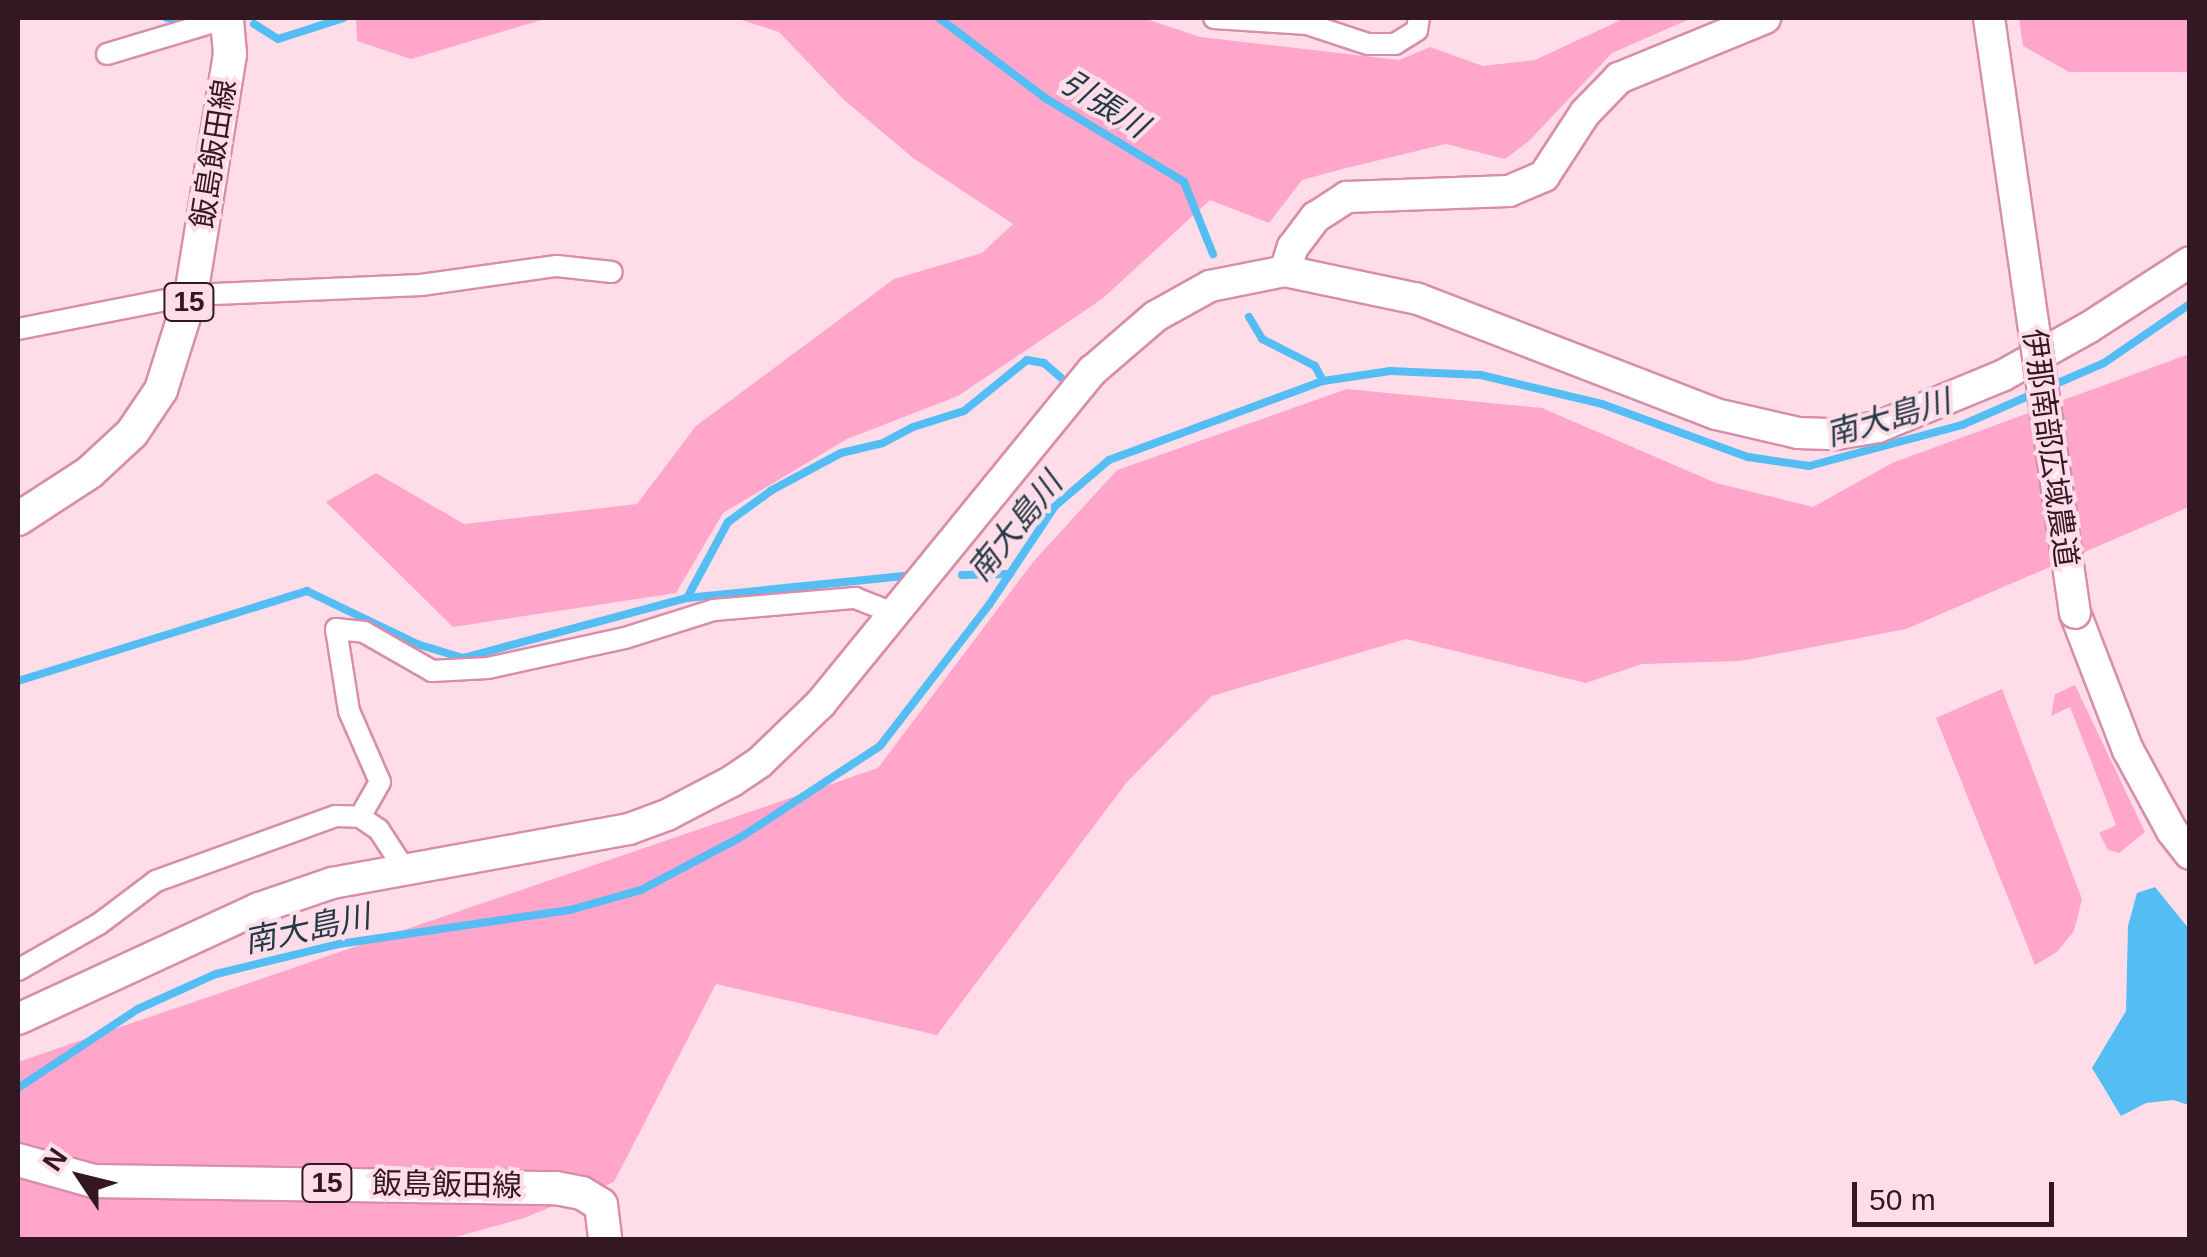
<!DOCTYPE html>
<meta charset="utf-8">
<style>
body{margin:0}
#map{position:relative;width:2207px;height:1257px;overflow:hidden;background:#fedde9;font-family:Helvetica,"Noto Sans JP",sans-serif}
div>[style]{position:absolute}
.green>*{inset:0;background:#ffa6ca}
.water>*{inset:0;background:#54bdf3}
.stream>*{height:8px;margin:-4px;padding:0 4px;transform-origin:4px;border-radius:4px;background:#54bdf3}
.roads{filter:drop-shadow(2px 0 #d88eab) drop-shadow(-2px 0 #d88eab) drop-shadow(0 2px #d88eab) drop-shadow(0 -2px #d88eab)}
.street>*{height:20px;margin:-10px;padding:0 10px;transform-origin:10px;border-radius:10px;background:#fff}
.secondary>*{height:30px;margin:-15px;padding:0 15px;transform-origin:15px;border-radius:15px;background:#fff}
.primary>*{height:32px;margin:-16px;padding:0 16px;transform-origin:16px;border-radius:16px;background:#fff}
.bridges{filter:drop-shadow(2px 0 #d88eab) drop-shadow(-2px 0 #d88eab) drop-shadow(0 2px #d88eab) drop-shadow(0 -2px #d88eab)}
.secondary-bridge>*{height:30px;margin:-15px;padding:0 15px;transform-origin:15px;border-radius:15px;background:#fff}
span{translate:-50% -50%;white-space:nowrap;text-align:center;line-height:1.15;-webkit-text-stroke:8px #fedde9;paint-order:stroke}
.shield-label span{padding:2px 8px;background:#fedde9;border:2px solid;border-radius:8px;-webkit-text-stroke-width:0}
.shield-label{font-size:28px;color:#331723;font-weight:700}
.street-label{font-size:30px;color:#331723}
.water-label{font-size:32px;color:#223946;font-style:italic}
.frame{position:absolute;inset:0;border:20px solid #331723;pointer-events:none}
.north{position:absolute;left:30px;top:1127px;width:100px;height:100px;-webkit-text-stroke:8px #fedde9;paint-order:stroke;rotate:305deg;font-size:28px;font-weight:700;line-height:40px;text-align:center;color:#331723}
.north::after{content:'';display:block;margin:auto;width:35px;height:45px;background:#331723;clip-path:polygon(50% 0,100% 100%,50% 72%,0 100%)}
.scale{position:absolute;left:1852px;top:1182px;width:202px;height:45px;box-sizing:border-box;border:5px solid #331723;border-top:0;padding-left:12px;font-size:30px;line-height:35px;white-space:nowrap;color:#331723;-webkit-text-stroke:8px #fedde9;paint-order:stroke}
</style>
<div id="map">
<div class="green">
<i style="clip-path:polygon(356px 18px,548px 18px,411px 59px,357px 41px)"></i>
<i style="clip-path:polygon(735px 18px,1143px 18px,1200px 37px,1399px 60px,1430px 47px,1483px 66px,1535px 60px,1625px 18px,1692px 18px,1612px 53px,1529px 141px,1505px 159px,1446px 144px,1346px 168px,1302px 180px,1269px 223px,1210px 200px,1102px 299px,958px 396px,847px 439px,723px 513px,676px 593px,453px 627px,326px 502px,376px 473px,464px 524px,637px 504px,696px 426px,894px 279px,982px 253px,1013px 224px,913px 158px,843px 99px,779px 32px)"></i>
<i style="clip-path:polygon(2019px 18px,2189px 18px,2189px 72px,2069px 72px,2023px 46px)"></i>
<i style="clip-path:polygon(2189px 354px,2189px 507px,1906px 629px,1740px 661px,1642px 664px,1586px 683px,1406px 639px,1212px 696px,1127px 782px,937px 1035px,716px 984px,614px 1182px,521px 1219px,444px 1240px,18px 1239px,18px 1062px,878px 768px,1033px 562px,1117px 470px,1347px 389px,1542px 408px,1716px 483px,1813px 507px,1892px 463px)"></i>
<i style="clip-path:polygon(2075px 685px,2145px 832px,2119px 853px,2108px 850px,2099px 833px,2116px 825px,2070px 707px,2051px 716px,2055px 694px)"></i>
<i style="clip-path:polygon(2002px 689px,2082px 899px,2074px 931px,2057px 952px,2035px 965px,1936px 718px)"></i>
</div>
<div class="water">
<i style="clip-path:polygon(2155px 887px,2189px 929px,2189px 1105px,2173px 1100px,2146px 1103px,2121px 1116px,2092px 1068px,2126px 1011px,2128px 926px,2137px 893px)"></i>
</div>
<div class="stream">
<i style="left:167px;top:18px;width:13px"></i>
<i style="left:939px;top:18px;width:133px;rotate:37deg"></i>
<i style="left:1045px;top:98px;width:162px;rotate:31.1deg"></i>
<i style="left:1184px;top:182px;width:78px;rotate:68.1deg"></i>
<i style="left:254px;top:24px;width:28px;rotate:32deg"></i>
<i style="left:278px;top:39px;width:69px;rotate:-17.7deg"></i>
<i style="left:1249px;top:317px;width:26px;rotate:59deg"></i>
<i style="left:1262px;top:339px;width:59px;rotate:27deg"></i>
<i style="left:1315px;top:366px;width:17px;rotate:62deg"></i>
<i style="left:2051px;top:386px;width:58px;rotate:-23.5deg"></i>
<i style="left:2104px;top:363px;width:104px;rotate:-34.5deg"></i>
<i style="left:962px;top:575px;width:48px;rotate:-1.2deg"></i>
<i style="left:687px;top:598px;width:86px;rotate:-61.7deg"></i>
<i style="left:728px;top:522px;width:54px;rotate:-36deg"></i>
<i style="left:772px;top:490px;width:78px;rotate:-28.2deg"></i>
<i style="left:841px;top:453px;width:43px;rotate:-13.4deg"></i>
<i style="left:883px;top:443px;width:34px;rotate:-28deg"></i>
<i style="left:913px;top:427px;width:53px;rotate:-17.4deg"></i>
<i style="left:964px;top:411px;width:81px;rotate:-39deg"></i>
<i style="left:1027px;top:360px;width:17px;rotate:10deg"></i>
<i style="left:1044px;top:363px;width:23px;rotate:41deg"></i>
<i style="left:18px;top:681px;width:303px;rotate:-17.3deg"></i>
<i style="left:307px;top:591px;width:122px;rotate:25.7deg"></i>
<i style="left:417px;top:644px;width:48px;rotate:16.9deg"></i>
<i style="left:463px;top:658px;width:232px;rotate:-15deg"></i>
<i style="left:687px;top:598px;width:218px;rotate:-5.8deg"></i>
<i style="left:18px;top:1088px;width:144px;rotate:-33.4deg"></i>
<i style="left:138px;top:1009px;width:85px;rotate:-24.2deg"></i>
<i style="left:216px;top:974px;width:127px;rotate:-13.7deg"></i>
<i style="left:339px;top:944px;width:233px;rotate:-8.4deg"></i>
<i style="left:570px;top:910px;width:74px;rotate:-15.7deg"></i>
<i style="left:641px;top:890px;width:113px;rotate:-27.9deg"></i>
<i style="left:741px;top:837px;width:166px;rotate:-33.2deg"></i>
<i style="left:880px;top:746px;width:178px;rotate:-52.3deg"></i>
<i style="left:989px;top:605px;width:119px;rotate:-56.3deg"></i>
<i style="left:1055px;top:506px;width:71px;rotate:-40.4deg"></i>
<i style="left:1109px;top:460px;width:228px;rotate:-20.3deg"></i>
<i style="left:1323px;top:381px;width:68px;rotate:-8.5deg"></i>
<i style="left:1390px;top:371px;width:91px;rotate:2.5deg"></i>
<i style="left:1481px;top:375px;width:124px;rotate:13.5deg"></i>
<i style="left:1602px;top:404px;width:155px;rotate:20deg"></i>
<i style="left:1748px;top:457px;width:62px;rotate:8.4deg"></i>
<i style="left:1809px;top:466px;width:158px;rotate:-15deg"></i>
<i style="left:1962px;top:425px;width:83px;rotate:-23.5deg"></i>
</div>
<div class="roads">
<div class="street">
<i style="left:1214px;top:18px;width:93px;rotate:3.7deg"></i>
<i style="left:1307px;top:24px;width:64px;rotate:18.2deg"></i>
<i style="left:1368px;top:44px;width:27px"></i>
<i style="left:1395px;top:44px;width:26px;rotate:-32deg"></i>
<i style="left:1417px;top:30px;width:12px;rotate:-81deg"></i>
<i style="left:107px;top:54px;width:125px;rotate:-16.7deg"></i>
<i style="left:18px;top:329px;width:176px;rotate:-11.1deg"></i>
<i style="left:191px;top:295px;width:230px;rotate:-2.5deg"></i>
<i style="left:421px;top:285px;width:137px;rotate:-8deg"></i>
<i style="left:557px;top:266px;width:55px;rotate:6.2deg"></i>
<i style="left:360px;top:817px;width:40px;rotate:-60.3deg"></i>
<i style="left:380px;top:782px;width:77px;rotate:-113.6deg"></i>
<i style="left:349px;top:711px;width:83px;rotate:-99deg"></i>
<i style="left:336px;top:629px;width:28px;rotate:6deg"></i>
<i style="left:364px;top:632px;width:78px;rotate:29.8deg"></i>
<i style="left:432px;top:671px;width:56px;rotate:-3.1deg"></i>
<i style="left:488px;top:668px;width:140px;rotate:-12.4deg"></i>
<i style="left:625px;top:638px;width:93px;rotate:-17.5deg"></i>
<i style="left:714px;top:610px;width:142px;rotate:-4.9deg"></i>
<i style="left:855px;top:598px;width:44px;rotate:21.3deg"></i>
<i style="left:18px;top:970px;width:93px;rotate:-29.6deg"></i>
<i style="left:99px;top:924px;width:71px;rotate:-37deg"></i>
<i style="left:156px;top:881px;width:191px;rotate:-19.9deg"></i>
<i style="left:336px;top:816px;width:24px;rotate:2deg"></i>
<i style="left:360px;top:817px;width:23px;rotate:34deg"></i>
<i style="left:379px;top:830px;width:48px;rotate:57deg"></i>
</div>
<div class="secondary">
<i style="left:1285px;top:271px;width:25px;rotate:-72deg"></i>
<i style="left:1293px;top:247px;width:38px;rotate:-53deg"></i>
<i style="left:1316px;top:217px;width:37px;rotate:-33deg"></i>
<i style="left:1347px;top:197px;width:162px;rotate:-2.1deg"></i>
<i style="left:1509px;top:191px;width:38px;rotate:-23deg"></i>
<i style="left:1544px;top:176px;width:75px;rotate:-56.9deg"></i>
<i style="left:1585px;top:113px;width:49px;rotate:-45.8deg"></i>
<i style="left:1619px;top:78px;width:158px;rotate:-22.3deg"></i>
<i style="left:2075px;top:613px;width:147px;rotate:68.9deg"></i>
<i style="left:2128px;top:750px;width:92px;rotate:61.5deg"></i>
<i style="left:2172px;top:831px;width:29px;rotate:52deg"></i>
<i style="left:18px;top:1019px;width:265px;rotate:-24.7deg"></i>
<i style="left:259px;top:908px;width:77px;rotate:-18.9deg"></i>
<i style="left:332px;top:883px;width:302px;rotate:-10.3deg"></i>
<i style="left:629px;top:829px;width:40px;rotate:-20.2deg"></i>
<i style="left:667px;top:815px;width:73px;rotate:-27.6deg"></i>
<i style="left:732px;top:781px;width:34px;rotate:-34deg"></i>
<i style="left:760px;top:762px;width:85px;rotate:-44deg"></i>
<i style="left:821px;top:703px;width:429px;rotate:-50.8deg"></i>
<i style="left:1092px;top:371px;width:84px;rotate:-40.7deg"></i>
<i style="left:1156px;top:316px;width:62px;rotate:-29.1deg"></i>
<i style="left:1210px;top:286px;width:76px;rotate:-11.3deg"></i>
<i style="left:1285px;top:271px;width:136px;rotate:11.9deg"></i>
<i style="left:1418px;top:299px;width:319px;rotate:21.1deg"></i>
<i style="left:1716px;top:414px;width:84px;rotate:13deg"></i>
<i style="left:1798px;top:433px;width:38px;rotate:2deg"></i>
<i style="left:1836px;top:434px;width:43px;rotate:-9.5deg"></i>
<i style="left:1878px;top:427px;width:134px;rotate:-22.4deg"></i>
<i style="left:2002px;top:376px;width:98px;rotate:-29.2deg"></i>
<i style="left:2088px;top:328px;width:121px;rotate:-32.9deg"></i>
</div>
<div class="primary">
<i style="left:18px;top:519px;width:86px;rotate:-33.1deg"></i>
<i style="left:90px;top:472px;width:57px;rotate:-42.9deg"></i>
<i style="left:132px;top:433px;width:52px;rotate:-56deg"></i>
<i style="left:161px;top:390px;width:100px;rotate:-72.5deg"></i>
<i style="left:191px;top:295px;width:244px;rotate:-80.8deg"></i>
<i style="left:230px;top:54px;width:36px;rotate:-95deg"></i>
<i style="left:18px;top:1160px;width:78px;rotate:15.6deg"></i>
<i style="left:93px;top:1181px;width:463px;rotate:0.9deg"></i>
<i style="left:556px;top:1188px;width:26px;rotate:11deg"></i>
<i style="left:582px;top:1193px;width:22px;rotate:32deg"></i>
<i style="left:601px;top:1205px;width:35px;rotate:83deg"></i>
</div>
</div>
<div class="bridges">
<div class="secondary-bridge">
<i style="left:1989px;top:18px;width:601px;rotate:81.78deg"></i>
</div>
</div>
<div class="shield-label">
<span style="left:189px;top:302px">15</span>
<span style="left:327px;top:1183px">15</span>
</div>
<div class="street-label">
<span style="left:214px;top:154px;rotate:-81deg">飯島飯田線</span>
<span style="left:2050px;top:448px;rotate:82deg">伊那南部広域農道</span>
<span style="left:447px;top:1185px;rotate:1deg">飯島飯田線</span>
</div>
<div class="water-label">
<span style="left:1104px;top:104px;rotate:32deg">引張川</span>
<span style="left:1888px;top:418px;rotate:-16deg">南大島川</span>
<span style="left:1015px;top:527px;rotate:-51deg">南大島川</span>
<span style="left:307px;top:929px;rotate:-12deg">南大島川</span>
</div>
<div class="frame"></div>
<div class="north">N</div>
<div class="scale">50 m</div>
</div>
